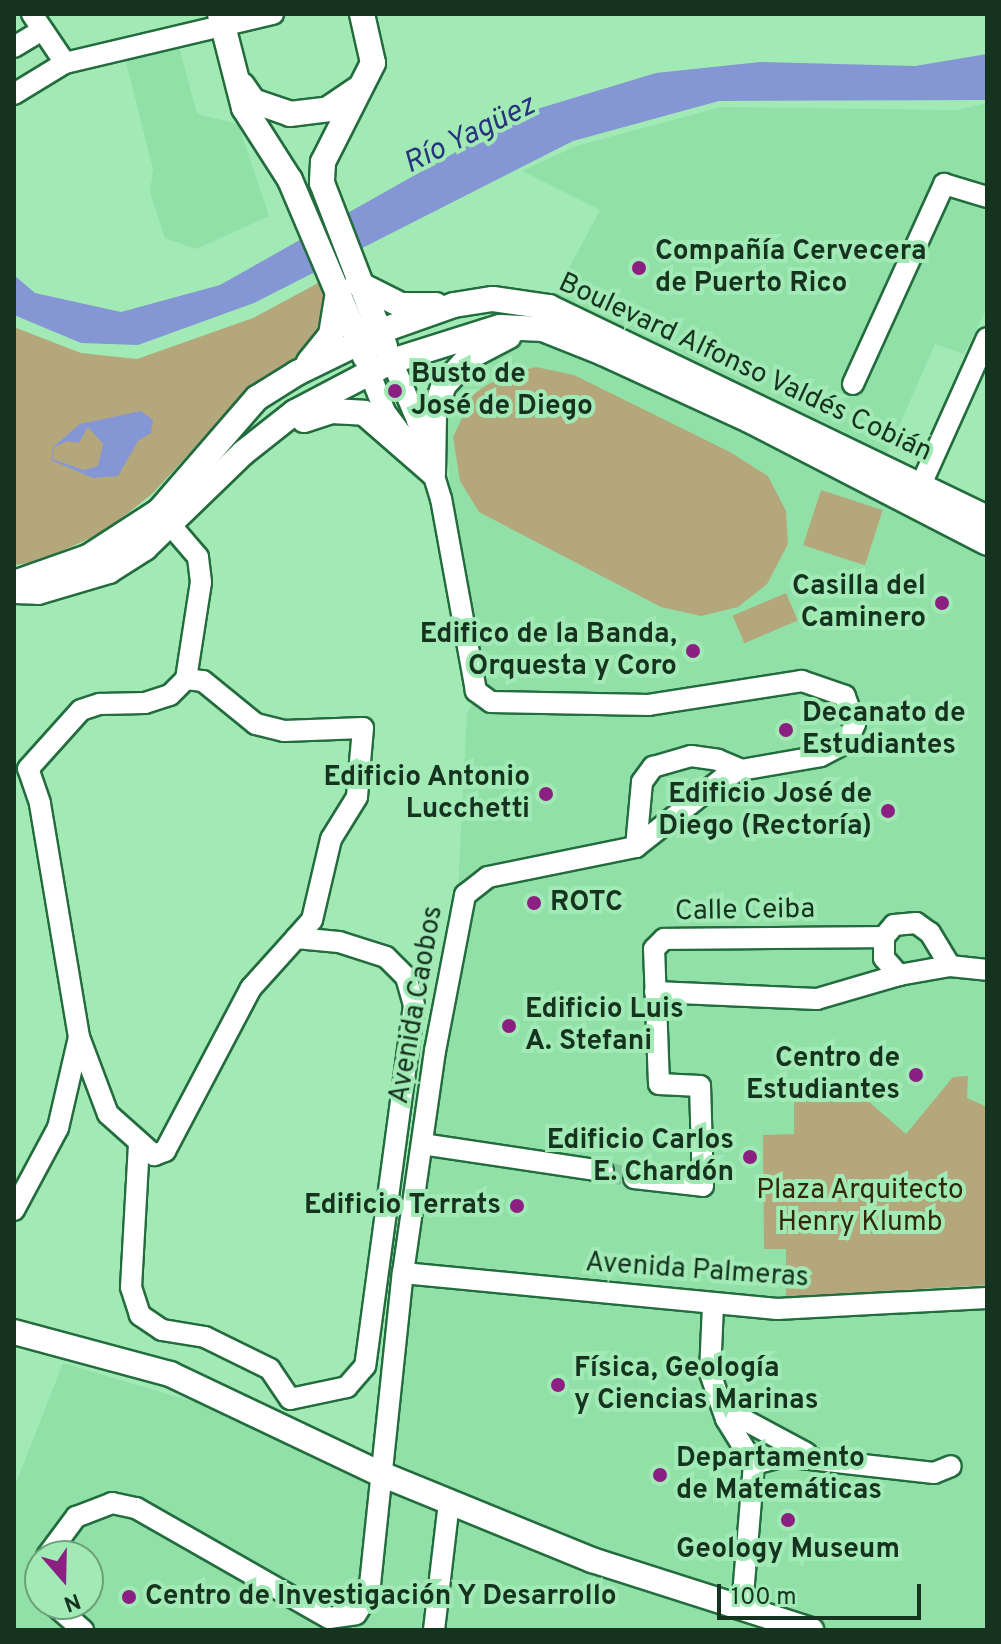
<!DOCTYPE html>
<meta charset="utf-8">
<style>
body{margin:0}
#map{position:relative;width:1001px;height:1644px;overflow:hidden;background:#a2eab5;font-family:Overpass,sans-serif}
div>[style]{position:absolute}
.built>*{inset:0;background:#91e0a7}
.green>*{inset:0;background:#b5a77c;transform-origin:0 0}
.water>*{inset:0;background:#8596d5}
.minor-tunnel>*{height:20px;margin-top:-10px;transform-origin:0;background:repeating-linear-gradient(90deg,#86c597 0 20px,transparent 0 30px)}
.roads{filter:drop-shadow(2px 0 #236c3e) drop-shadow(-2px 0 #236c3e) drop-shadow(0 2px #236c3e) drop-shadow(0 -2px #236c3e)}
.minor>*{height:20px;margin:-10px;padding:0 10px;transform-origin:10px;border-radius:10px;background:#fff}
.major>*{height:24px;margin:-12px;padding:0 12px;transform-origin:12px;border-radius:12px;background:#fff}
.dots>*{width:22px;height:22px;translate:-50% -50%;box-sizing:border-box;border:4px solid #a2eab5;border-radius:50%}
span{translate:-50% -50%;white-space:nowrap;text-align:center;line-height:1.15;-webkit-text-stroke:8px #a2eab5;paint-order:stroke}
.poi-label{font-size:28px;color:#15331f;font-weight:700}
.left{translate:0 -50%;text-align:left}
.right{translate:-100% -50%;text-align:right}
.street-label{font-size:28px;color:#15331f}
.park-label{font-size:28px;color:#322908}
.water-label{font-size:30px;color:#28337d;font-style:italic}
.frame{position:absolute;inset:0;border:16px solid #15331f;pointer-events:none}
.north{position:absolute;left:24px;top:1540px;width:80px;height:80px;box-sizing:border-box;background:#a2eab5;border:2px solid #6aa179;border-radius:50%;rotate:160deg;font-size:22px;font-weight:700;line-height:32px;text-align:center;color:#15331f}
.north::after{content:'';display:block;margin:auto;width:28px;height:36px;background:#8c1f82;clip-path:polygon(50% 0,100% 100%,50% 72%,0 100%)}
.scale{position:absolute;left:717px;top:1584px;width:204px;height:36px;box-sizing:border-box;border:4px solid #15331f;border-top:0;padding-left:10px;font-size:24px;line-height:28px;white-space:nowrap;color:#15331f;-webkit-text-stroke:6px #a2eab5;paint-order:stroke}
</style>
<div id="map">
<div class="built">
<i style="clip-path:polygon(179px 47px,197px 114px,238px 124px,269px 216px,196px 249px,165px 238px,150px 192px,153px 169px,125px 58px)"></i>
<i style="clip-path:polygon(987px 103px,987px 308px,964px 354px,935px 344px,886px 456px,553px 298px,600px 210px,522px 171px,576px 146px,721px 107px,957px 110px)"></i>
<i style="clip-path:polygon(evenodd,539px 338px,788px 454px,987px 557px,987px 1630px,14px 1630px,14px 1488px,63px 1363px,208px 1406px,357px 1476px,371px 1469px,376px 1458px,458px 889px,467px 713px,483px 683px,451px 497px,445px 419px,469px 371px,499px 348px,539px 338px,40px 1556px,88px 1556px,88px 1604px,40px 1604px,40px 1556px)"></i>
</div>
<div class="green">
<i style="clip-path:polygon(320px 282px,329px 313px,318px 340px,230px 409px,152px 494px,104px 532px,37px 562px,14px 565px,14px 327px,81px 353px,137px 359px,253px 318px)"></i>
<i style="clip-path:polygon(536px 367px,574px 375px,730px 452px,768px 476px,786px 511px,788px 544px,767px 584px,738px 607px,701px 616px,661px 607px,479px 512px,460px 481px,453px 437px,474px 393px,504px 375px)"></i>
<i style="left:821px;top:490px;width:65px;height:58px;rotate:18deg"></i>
<i style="left:786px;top:593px;width:30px;height:58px;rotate:67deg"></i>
<i style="clip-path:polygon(968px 1076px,967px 1098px,987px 1107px,987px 1285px,786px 1297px,786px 1249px,764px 1249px,763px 1135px,794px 1134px,794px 1082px,880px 1080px,868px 1093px,868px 1101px,906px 1134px,953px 1077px)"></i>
</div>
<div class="water">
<i style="clip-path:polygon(987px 54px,987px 100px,719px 101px,573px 141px,254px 303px,138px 345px,81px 343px,14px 315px,14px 275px,35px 293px,121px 312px,220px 285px,527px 112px,656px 73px,760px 62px,915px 66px)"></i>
<i style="clip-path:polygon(evenodd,141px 411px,153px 420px,151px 433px,138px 441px,118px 476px,93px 478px,51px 460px,53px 447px,80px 424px,141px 411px,88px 427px,103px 444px,98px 466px,84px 470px,52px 459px,54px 447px,68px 441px,79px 443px,88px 427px)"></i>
</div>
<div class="minor-tunnel">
<i style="left:603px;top:1171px;width:32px;rotate:13deg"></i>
</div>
<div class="roads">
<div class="minor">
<i style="left:32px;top:14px;width:59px;rotate:56deg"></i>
<i style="left:14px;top:47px;width:33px;rotate:-31deg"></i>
<i style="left:14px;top:94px;width:60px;rotate:-31.3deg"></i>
<i style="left:65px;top:63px;width:214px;rotate:-13.3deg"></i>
<i style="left:369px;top:371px;width:44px;rotate:68.7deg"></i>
<i style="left:385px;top:412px;width:38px;rotate:53deg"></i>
<i style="left:853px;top:384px;width:220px;rotate:-65.5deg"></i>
<i style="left:944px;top:184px;width:45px;rotate:16.8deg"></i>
<i style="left:915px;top:498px;width:175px;rotate:-65.8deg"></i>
<i style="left:186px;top:679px;width:17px;rotate:7deg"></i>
<i style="left:203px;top:681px;width:68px;rotate:39.1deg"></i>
<i style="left:256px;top:724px;width:29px;rotate:14deg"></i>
<i style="left:284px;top:731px;width:79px;rotate:-2.2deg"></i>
<i style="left:363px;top:728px;width:69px;rotate:95deg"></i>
<i style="left:357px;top:797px;width:49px;rotate:121.8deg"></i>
<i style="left:331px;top:839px;width:83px;rotate:103.2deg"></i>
<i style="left:312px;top:920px;width:24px;rotate:132deg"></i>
<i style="left:636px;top:847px;width:65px;rotate:-84.7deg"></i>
<i style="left:642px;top:782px;width:19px;rotate:-54deg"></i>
<i style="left:653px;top:767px;width:40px;rotate:-16deg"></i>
<i style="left:691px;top:756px;width:27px;rotate:8deg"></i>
<i style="left:718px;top:760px;width:25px;rotate:23deg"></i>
<i style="left:950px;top:966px;width:39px;rotate:-121deg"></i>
<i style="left:930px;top:933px;width:17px;rotate:-144deg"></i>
<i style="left:916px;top:923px;width:22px;rotate:175deg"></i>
<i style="left:894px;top:925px;width:16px;rotate:130deg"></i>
<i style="left:884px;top:937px;width:21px;rotate:90deg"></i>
<i style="left:884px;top:958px;width:23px;rotate:49deg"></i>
<i style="left:899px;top:975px;width:52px;rotate:-10deg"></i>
<i style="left:950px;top:966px;width:37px;rotate:6deg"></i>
<i style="left:655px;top:992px;width:162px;rotate:2.5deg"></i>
<i style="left:817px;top:999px;width:85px;rotate:-16.3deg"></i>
<i style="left:79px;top:1037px;width:82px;rotate:69.4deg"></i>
<i style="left:108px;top:1114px;width:62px;rotate:41.7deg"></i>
<i style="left:154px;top:1155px;width:12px;rotate:-20deg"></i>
<i style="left:165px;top:1151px;width:184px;rotate:-62.2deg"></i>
<i style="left:251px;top:988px;width:67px;rotate:-48deg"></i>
<i style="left:296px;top:938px;width:43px;rotate:5.3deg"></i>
<i style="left:339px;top:942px;width:49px;rotate:17.7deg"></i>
<i style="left:386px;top:957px;width:28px;rotate:45deg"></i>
<i style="left:406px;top:977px;width:29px;rotate:74deg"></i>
<i style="left:414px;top:1005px;width:364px;rotate:97.7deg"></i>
<i style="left:365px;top:1366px;width:28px;rotate:131deg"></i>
<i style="left:347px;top:1387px;width:58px;rotate:168.1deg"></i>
<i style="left:290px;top:1399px;width:36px;rotate:-124deg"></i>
<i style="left:270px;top:1369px;width:72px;rotate:-153.8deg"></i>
<i style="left:205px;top:1337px;width:44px;rotate:-170.8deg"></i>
<i style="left:162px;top:1330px;width:27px;rotate:-146deg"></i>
<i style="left:140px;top:1315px;width:29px;rotate:-108deg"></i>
<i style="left:131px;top:1287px;width:141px;rotate:-86.8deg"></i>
<i style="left:422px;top:1144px;width:183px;rotate:8.5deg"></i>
<i style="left:634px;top:1178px;width:69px;rotate:6.6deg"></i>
<i style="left:703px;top:1186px;width:100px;rotate:-91.7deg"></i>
<i style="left:700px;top:1086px;width:41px;rotate:-177.2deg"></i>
<i style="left:659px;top:1084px;width:135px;rotate:-92.1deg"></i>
<i style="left:654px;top:949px;width:14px;rotate:-45deg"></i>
<i style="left:664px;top:939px;width:220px;rotate:-0.5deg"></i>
<i style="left:14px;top:1210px;width:93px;rotate:-61.8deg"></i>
<i style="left:58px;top:1128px;width:93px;rotate:-77deg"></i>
<i style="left:79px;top:1037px;width:237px;rotate:-99.5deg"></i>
<i style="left:40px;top:803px;width:36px;rotate:-109deg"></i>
<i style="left:28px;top:769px;width:79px;rotate:-48.1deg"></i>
<i style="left:81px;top:710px;width:20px;rotate:-18deg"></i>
<i style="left:100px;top:704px;width:45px;rotate:-1.3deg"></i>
<i style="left:145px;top:703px;width:26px;rotate:-18deg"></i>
<i style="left:170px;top:695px;width:23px;rotate:-45deg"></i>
<i style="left:186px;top:679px;width:98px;rotate:-81.2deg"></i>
<i style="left:201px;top:582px;width:25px;rotate:-97deg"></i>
<i style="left:198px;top:557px;width:57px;rotate:-130.7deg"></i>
<i style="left:403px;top:1273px;width:376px;rotate:5.5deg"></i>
<i style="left:777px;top:1309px;width:210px;rotate:-3deg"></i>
<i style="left:713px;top:1305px;width:68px;rotate:92.5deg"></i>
<i style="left:710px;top:1373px;width:49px;rotate:70.8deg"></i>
<i style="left:726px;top:1419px;width:53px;rotate:58.1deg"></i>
<i style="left:754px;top:1464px;width:144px;rotate:94.8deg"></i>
<i style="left:726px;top:1410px;width:91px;rotate:28.3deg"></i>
<i style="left:754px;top:1464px;width:30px;rotate:-15deg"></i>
<i style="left:783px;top:1456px;width:152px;rotate:6.4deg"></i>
<i style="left:934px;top:1473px;width:18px;rotate:-22deg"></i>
<i style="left:47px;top:1556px;width:49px;rotate:-53.4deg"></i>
<i style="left:76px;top:1517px;width:39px;rotate:-21deg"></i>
<i style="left:112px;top:1503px;width:25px;rotate:12deg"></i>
<i style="left:136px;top:1508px;width:222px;rotate:29.7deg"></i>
<i style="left:329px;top:1618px;width:27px;rotate:-8deg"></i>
<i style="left:356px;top:1614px;width:24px;rotate:-57deg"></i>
<i style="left:369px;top:1594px;width:323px;rotate:-84deg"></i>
<i style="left:403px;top:1273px;width:224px;rotate:-81.8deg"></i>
<i style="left:435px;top:1051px;width:159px;rotate:-79.1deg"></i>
<i style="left:465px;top:895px;width:29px;rotate:-38deg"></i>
<i style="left:488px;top:877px;width:151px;rotate:-11.5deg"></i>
<i style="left:636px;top:847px;width:111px;rotate:-38.4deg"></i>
<i style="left:723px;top:778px;width:20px;rotate:-24deg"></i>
<i style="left:741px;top:770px;width:81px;rotate:-9.9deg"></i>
<i style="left:821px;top:756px;width:30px;rotate:-28deg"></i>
<i style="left:847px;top:742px;width:20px;rotate:-66deg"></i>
<i style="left:855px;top:724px;width:30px;rotate:-110deg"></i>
<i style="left:845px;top:696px;width:46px;rotate:-160.8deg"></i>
<i style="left:802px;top:681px;width:155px;rotate:171.1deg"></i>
<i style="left:649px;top:705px;width:158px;rotate:-178.9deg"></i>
<i style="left:491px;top:702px;width:19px;rotate:-144deg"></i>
<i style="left:476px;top:691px;width:195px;rotate:-100.3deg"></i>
<i style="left:441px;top:499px;width:83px;rotate:-106.9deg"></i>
<i style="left:417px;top:420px;width:64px;rotate:-113deg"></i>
<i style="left:53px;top:1604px;width:40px;rotate:41deg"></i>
<i style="left:434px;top:1630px;width:129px;rotate:-83.3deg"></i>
</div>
<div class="major">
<i style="left:220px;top:14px;width:97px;rotate:75.7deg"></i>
<i style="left:244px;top:108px;width:85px;rotate:57.4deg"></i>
<i style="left:290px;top:180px;width:192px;rotate:67deg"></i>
<i style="left:362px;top:14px;width:50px;rotate:77.3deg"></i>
<i style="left:373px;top:63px;width:111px;rotate:116.8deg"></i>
<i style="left:323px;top:162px;width:21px;rotate:93deg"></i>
<i style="left:322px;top:183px;width:175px;rotate:68.9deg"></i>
<i style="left:242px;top:85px;width:19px;rotate:55deg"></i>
<i style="left:253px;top:101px;width:39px;rotate:19deg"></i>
<i style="left:290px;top:114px;width:38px;rotate:-7deg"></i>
<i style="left:328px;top:109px;width:37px;rotate:-34deg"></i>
<i style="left:357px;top:283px;width:49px;rotate:26.6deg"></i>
<i style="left:401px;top:305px;width:35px"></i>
<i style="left:309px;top:362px;width:35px;rotate:-51deg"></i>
<i style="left:331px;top:335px;width:44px;rotate:-80.8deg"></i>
<i style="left:304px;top:420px;width:28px;rotate:-18deg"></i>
<i style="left:331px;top:411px;width:33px;rotate:3deg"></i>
<i style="left:364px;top:413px;width:91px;rotate:41deg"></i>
<i style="left:433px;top:473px;width:58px;rotate:-89deg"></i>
<i style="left:434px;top:415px;width:32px;rotate:-72deg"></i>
<i style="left:444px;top:385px;width:38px;rotate:-48deg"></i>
<i style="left:469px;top:357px;width:45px;rotate:-27.7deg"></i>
<i style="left:14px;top:583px;width:78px;rotate:-19.4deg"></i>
<i style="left:88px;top:557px;width:85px;rotate:-32.9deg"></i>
<i style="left:159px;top:511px;width:150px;rotate:-49.1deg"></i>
<i style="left:257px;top:398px;width:47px;rotate:-32deg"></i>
<i style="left:297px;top:373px;width:102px;rotate:-26.1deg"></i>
<i style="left:389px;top:328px;width:69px;rotate:-19.5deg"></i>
<i style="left:454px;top:305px;width:39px;rotate:-9deg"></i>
<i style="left:493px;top:299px;width:57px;rotate:8.1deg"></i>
<i style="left:549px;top:307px;width:486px;rotate:25.7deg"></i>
<i style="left:14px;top:591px;width:24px;rotate:2deg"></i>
<i style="left:38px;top:592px;width:74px;rotate:-16.5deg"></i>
<i style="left:109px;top:571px;width:43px;rotate:-32.6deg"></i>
<i style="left:145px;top:548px;width:136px;rotate:-44.1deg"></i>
<i style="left:243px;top:453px;width:66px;rotate:-38.3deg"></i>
<i style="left:295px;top:412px;width:110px;rotate:-27.7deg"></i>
<i style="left:392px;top:361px;width:113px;rotate:-17.5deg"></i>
<i style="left:500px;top:327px;width:43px;rotate:2.7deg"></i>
<i style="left:543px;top:329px;width:65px;rotate:21.8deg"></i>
<i style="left:603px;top:353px;width:165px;rotate:24.7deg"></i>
<i style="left:753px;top:422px;width:263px;rotate:27.3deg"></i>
<i style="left:14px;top:1332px;width:162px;rotate:15.1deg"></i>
<i style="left:170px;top:1374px;width:233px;rotate:25.4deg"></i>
<i style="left:381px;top:1474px;width:228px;rotate:22.2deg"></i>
<i style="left:592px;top:1560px;width:230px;rotate:17.7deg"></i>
</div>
</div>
<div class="dots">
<i style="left:639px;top:268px;background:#8c1f82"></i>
<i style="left:395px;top:391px;background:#8c1f82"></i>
<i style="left:942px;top:603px;background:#8c1f82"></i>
<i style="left:693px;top:651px;background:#8c1f82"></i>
<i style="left:786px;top:730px;background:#8c1f82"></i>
<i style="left:546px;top:794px;background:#8c1f82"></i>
<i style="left:888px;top:811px;background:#8c1f82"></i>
<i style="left:534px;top:903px;background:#8c1f82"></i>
<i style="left:509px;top:1026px;background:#8c1f82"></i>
<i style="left:916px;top:1075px;background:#8c1f82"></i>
<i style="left:750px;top:1157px;background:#8c1f82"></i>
<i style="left:517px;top:1206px;background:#8c1f82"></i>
<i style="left:558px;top:1385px;background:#8c1f82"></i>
<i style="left:660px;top:1475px;background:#8c1f82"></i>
<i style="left:788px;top:1520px;background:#8c1f82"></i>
<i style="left:129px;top:1597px;background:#8c1f82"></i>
</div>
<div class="poi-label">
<span class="left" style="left:655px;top:268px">Compañía Cervecera<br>de Puerto Rico</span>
<span class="left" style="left:411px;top:391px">Busto de<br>José de Diego</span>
<span class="right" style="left:926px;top:603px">Casilla del<br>Caminero</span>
<span class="right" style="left:677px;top:651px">Edifico de la Banda,<br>Orquesta y Coro</span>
<span class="left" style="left:802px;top:730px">Decanato de<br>Estudiantes</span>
<span class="right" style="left:530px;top:794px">Edificio Antonio<br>Lucchetti</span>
<span class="right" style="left:872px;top:811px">Edificio José de<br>Diego (Rectoría)</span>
<span class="left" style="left:550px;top:903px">ROTC</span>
<span class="left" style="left:525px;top:1026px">Edificio Luis<br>A. Stefani</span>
<span class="right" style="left:900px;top:1075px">Centro de<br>Estudiantes</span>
<span class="right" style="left:734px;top:1157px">Edificio Carlos<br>E. Chardón</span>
<span class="right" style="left:501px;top:1206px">Edificio Terrats</span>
<span class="left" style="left:574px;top:1385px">Física, Geología<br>y Ciencias Marinas</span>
<span class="left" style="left:676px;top:1475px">Departamento<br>de Matemáticas</span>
<span style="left:788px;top:1550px">Geology Museum</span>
<span class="left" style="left:145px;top:1597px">Centro de Investigación Y Desarrollo</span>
</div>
<div class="street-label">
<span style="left:745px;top:368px;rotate:25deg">Boulevard Alfonso Valdés Cobián</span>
<span style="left:745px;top:911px;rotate:-1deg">Calle Ceiba</span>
<span style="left:417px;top:1005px;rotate:-80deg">Avenida Caobos</span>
<span style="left:697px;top:1271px;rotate:4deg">Avenida Palmeras</span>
</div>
<div class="park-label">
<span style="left:860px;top:1207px">Plaza Arquitecto<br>Henry Klumb</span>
</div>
<div class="water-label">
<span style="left:470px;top:136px;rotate:-26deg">Río Yagüez</span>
</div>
<div class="frame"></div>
<div class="north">N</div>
<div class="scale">100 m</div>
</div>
